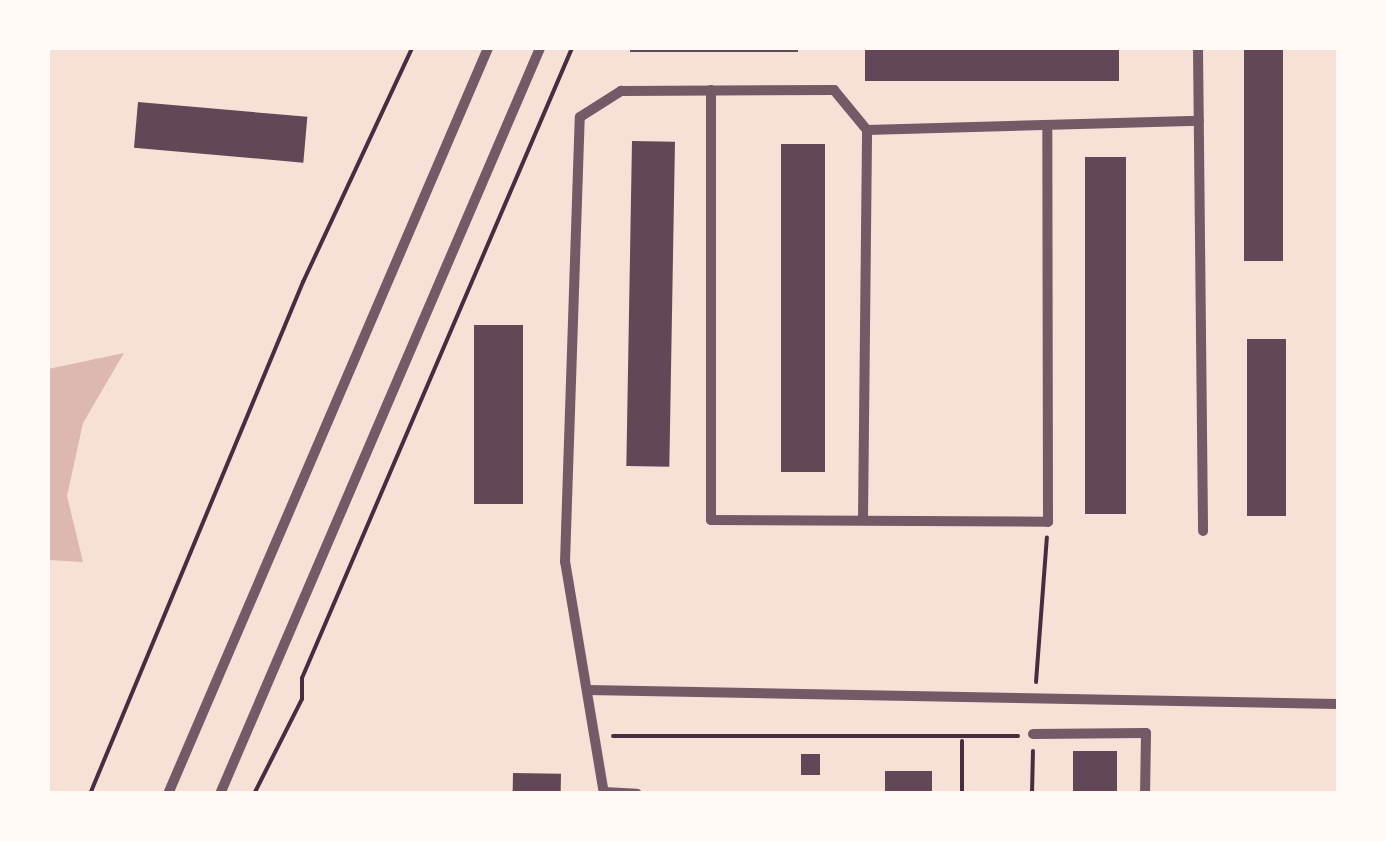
<!DOCTYPE html>
<style>
body{margin:0}
#map{position:relative;width:1386px;height:841px;overflow:hidden;background:#f7e1d7;font-family:"DejaVu Sans",sans-serif}
div>[style]{position:absolute}
.water>*{inset:0;background:#dcb8b0}
.building>*{inset:0;background:#644757;transform-origin:0 0}
.path>*{height:4px;margin:-2px;padding:0 2px;transform-origin:2px;border-radius:2px;background:#4a2c40}
.minor>*{height:10px;margin:-5px;padding:0 5px;transform-origin:5px;border-radius:5px;background:#755966}
span{translate:-50% -50%;white-space:nowrap;text-align:center;line-height:1.15;-webkit-text-stroke:10px #fffaf5;paint-order:stroke}
.frame{position:absolute;inset:0;border:50px solid #fffaf5;pointer-events:none}
</style>
<div id="map">
<div class="water">
<i style="clip-path:polygon(124px 353px,83px 423px,67px 496px,83px 562px,48px 560px,48px 369px)"></i>
</div>
<div class="building">
<i style="left:630px;top:48px;width:168px;height:4px"></i>
<i style="left:865px;top:48px;width:254px;height:33px"></i>
<i style="left:1244px;top:48px;width:39px;height:213px"></i>
<i style="left:138px;top:102px;width:170px;height:46px;rotate:5deg"></i>
<i style="left:632px;top:141px;width:43px;height:325px;rotate:1deg"></i>
<i style="left:781px;top:144px;width:44px;height:328px"></i>
<i style="left:1085px;top:157px;width:41px;height:357px"></i>
<i style="left:474px;top:325px;width:49px;height:179px"></i>
<i style="left:1247px;top:339px;width:39px;height:177px"></i>
<i style="left:1073px;top:751px;width:44px;height:43px"></i>
<i style="left:801px;top:754px;width:19px;height:21px"></i>
<i style="left:885px;top:771px;width:47px;height:23px"></i>
<i style="left:513px;top:773px;width:48px;height:21px;rotate:1deg"></i>
</div>
<div class="path">
<i style="left:1036px;top:682px;width:145px;rotate:-85.7deg"></i>
<i style="left:613px;top:736px;width:405px"></i>
<i style="left:90px;top:794px;width:555px;rotate:-67.41deg"></i>
<i style="left:303px;top:282px;width:258px;rotate:-65deg"></i>
<i style="left:254px;top:794px;width:106px;rotate:-63.2deg"></i>
<i style="left:302px;top:699px;width:21px;rotate:-90deg"></i>
<i style="left:302px;top:678px;width:685px;rotate:-66.8deg"></i>
<i style="left:962px;top:794px;width:53px;rotate:-90deg"></i>
<i style="left:1032px;top:794px;width:43px;rotate:-88.7deg"></i>
</div>
<div class="minor">
<i style="left:1198px;top:48px;width:483px;rotate:89.4deg"></i>
<i style="left:711px;top:90px;width:430px;rotate:90deg"></i>
<i style="left:711px;top:520px;width:337px;rotate:0.3deg"></i>
<i style="left:1048px;top:522px;width:394px;rotate:-90.1deg"></i>
<i style="left:863px;top:520px;width:390px;rotate:-89.4deg"></i>
<i style="left:588px;top:690px;width:750px;rotate:1.07deg"></i>
<i style="left:1033px;top:734px;width:113px;rotate:-0.5deg"></i>
<i style="left:1146px;top:733px;width:61px;rotate:90.9deg"></i>
<i style="left:604px;top:792px;width:33px;rotate:3deg"></i>
<i style="left:168px;top:794px;width:812px;rotate:-66.78deg"></i>
<i style="left:220px;top:794px;width:812px;rotate:-66.78deg"></i>
<i style="left:604px;top:794px;width:235px;rotate:-99.5deg"></i>
<i style="left:565px;top:562px;width:445px;rotate:-88.1deg"></i>
<i style="left:580px;top:117px;width:49px;rotate:-32.4deg"></i>
<i style="left:621px;top:91px;width:213px;rotate:-0.3deg"></i>
<i style="left:834px;top:90px;width:52px;rotate:50.5deg"></i>
<i style="left:867px;top:130px;width:332px;rotate:-1.6deg"></i>
</div>
<div class="frame"></div>
</div>
